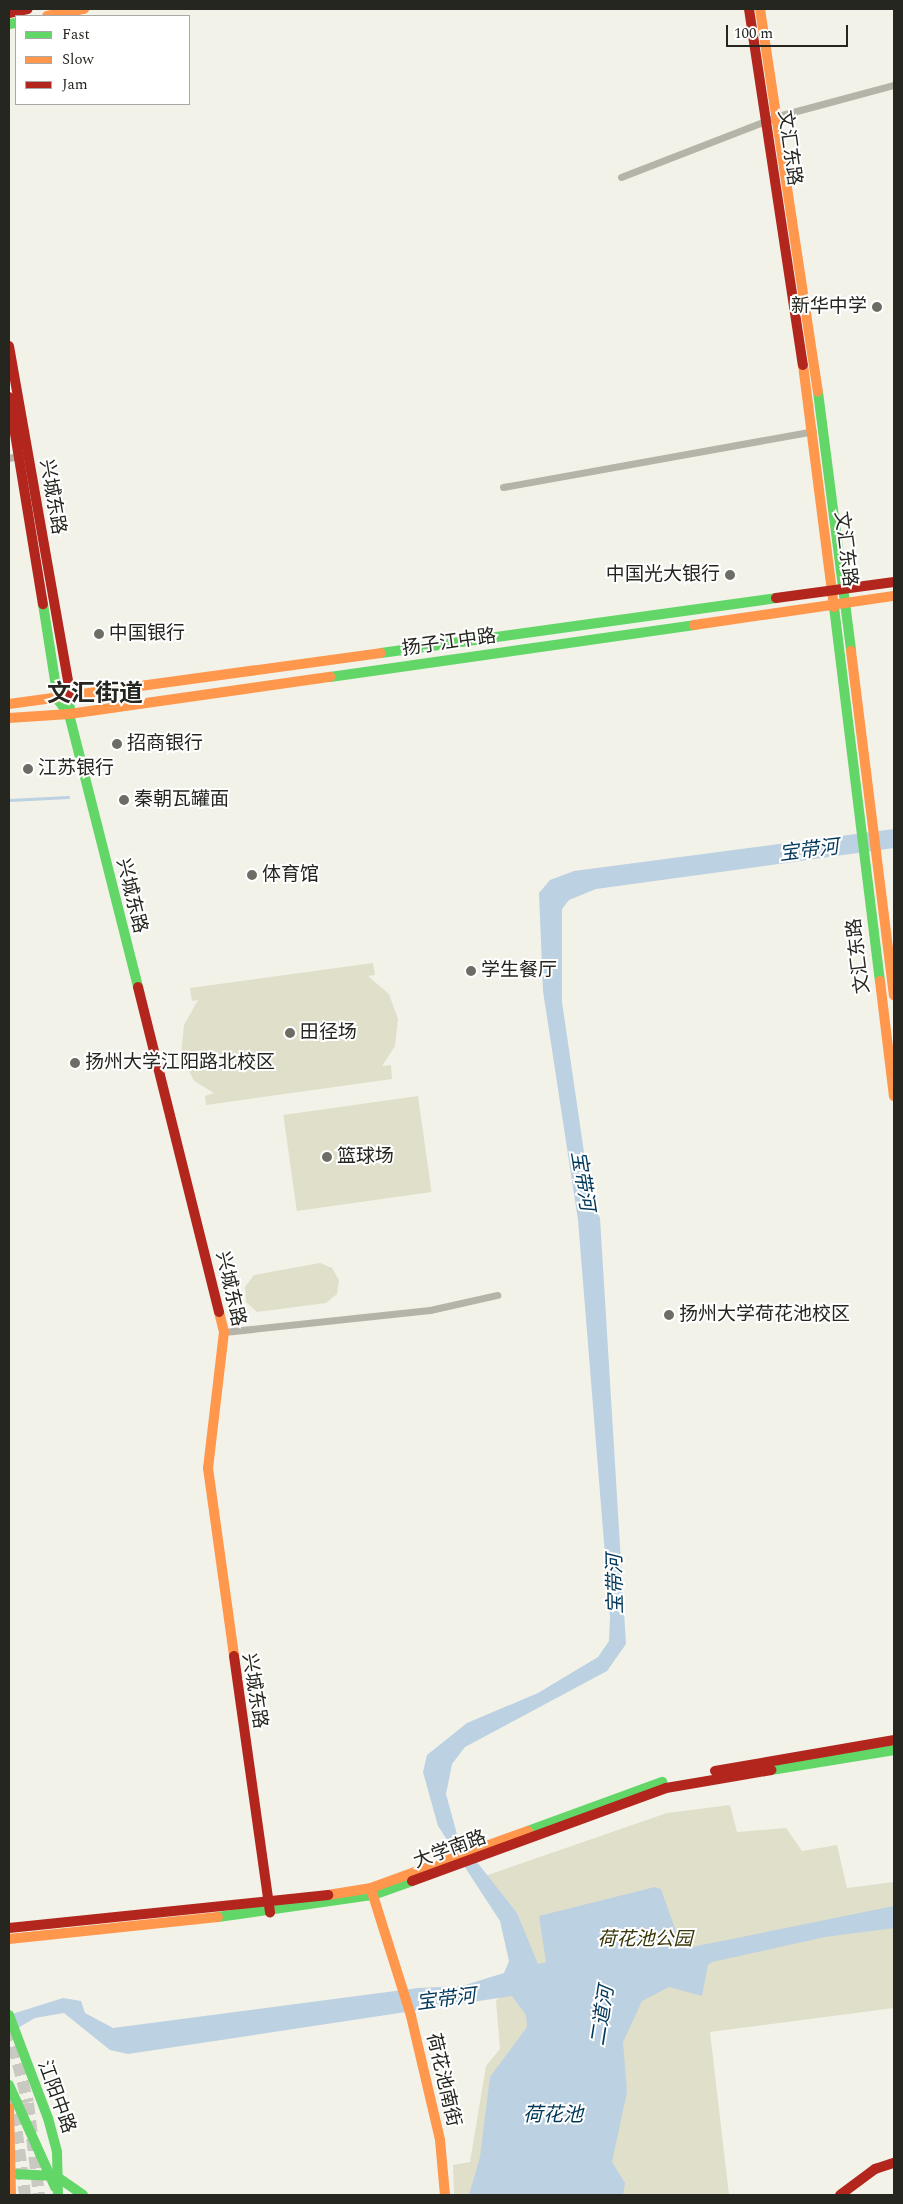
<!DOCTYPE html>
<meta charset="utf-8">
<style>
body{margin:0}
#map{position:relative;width:903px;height:2204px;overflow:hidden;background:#f2f2e9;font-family:Spectral,"Noto Sans SC",serif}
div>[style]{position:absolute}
.green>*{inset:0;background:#e0dfca;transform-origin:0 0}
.water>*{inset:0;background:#bcd1e1}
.stream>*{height:2.5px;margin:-1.25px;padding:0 1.25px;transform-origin:1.25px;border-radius:1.25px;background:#bcd1e1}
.highway-tunnel>*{height:12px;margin-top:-6px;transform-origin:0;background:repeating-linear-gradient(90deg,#c9c9c1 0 12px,transparent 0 18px)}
.street>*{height:7px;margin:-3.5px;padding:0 3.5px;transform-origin:3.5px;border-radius:3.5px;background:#b5b4a8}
.fast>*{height:10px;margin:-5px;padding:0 5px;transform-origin:5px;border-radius:5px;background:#63d668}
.slow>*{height:10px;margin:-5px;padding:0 5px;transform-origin:5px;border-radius:5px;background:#ff974d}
.jam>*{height:10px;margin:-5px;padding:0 5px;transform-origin:5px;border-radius:5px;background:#b3261e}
.dots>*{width:14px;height:14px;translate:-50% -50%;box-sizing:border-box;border:2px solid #fff;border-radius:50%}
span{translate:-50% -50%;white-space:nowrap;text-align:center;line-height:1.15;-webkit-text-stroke:4px #fff;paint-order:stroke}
.street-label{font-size:19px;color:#262620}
.poi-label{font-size:19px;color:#262620}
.right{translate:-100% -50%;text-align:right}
.left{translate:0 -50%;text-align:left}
.park-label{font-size:19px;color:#393608;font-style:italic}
.water-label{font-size:20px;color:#02385a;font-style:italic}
.district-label{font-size:24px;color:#262620;font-weight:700}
.frame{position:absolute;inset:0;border:10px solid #262620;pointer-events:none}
.legend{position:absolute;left:15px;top:15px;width:175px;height:90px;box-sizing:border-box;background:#fff;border:1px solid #a8a8a6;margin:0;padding:6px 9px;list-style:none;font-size:15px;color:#262620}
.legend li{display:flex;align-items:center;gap:10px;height:25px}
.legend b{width:25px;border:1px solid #a8a8a6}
.scale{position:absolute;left:726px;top:25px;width:122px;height:22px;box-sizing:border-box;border:2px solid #262620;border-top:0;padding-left:6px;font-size:15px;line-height:18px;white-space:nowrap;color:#262620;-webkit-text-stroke:4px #fff;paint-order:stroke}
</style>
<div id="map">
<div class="green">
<i style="clip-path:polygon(373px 963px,375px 975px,368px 976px,389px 994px,398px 1019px,395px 1046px,382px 1066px,391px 1065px,392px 1079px,206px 1105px,205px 1096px,214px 1093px,194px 1081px,181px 1055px,184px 1025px,198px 1000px,192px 1001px,190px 988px)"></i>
<i style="left:418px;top:1096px;width:97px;height:136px;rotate:82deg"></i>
<i style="clip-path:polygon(320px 1263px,332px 1268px,339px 1280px,337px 1294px,326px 1303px,257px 1312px,246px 1302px,245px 1287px,254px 1275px)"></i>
<i style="clip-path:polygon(730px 1805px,737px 1832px,786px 1828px,802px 1851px,837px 1845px,847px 1888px,894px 1882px,894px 2008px,710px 2032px,729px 2195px,454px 2195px,453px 2165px,470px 2162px,486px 2066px,500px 2049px,496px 2001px,532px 1956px,517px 1913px,485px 1876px,667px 1813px)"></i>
</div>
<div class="water">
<i style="clip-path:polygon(894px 829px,894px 848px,596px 889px,569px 900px,562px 909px,562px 1002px,591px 1200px,600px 1218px,626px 1644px,607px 1671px,465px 1747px,452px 1764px,446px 1794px,458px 1838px,517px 1913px,538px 1964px,546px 1962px,539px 1916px,655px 1887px,661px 1889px,678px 1937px,687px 1948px,894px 1906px,894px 1928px,825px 1937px,712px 1962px,708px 1965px,702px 1996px,669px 1987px,642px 2001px,623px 2042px,627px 2092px,612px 2162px,625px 2183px,623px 2195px,469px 2195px,480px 2157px,490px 2077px,527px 2027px,526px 2015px,512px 1996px,128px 2054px,110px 2050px,64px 2013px,35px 2018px,9px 2033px,9px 2015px,63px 1998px,81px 2001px,85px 2013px,113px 2028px,418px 1988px,462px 1986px,504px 1973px,509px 1961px,500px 1921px,438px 1826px,423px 1772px,427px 1755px,467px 1723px,538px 1693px,598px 1657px,609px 1641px,610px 1617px,578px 1220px,543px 991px,539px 893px,550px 880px,574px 871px)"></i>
</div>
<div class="stream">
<i style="left:9px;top:800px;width:59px;rotate:-2.9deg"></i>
</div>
<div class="highway-tunnel">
<i style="left:9px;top:2029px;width:76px;rotate:75.6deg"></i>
<i style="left:28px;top:2103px;width:93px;rotate:83.2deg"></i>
<i style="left:12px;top:2096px;width:100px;rotate:82.5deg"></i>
</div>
<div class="street">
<i style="left:621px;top:177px;width:168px;rotate:-21.2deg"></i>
<i style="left:778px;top:116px;width:120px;rotate:-15deg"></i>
<i style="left:9px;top:458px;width:9px;rotate:-13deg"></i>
<i style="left:503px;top:487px;width:315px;rotate:-10.2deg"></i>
<i style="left:224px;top:1332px;width:207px;rotate:-6.1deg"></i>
<i style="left:430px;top:1310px;width:69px;rotate:-12.6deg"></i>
</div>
<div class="fast">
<i style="left:9px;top:24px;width:7px;rotate:-8deg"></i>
<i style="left:818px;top:392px;width:261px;rotate:82.7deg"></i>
<i style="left:43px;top:604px;width:97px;rotate:81.1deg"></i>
<i style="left:58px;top:700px;width:18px;rotate:52deg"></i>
<i style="left:834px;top:607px;width:377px;rotate:83deg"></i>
<i style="left:381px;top:653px;width:399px;rotate:-7.9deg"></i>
<i style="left:330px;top:677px;width:368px;rotate:-8.1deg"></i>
<i style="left:71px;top:697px;width:17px;rotate:97deg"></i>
<i style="left:69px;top:714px;width:282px;rotate:75.8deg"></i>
<i style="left:771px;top:1770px;width:125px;rotate:-9.2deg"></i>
<i style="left:528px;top:1831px;width:143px;rotate:-20.1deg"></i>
<i style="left:218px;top:1917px;width:157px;rotate:-8.1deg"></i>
<i style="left:373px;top:1895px;width:41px;rotate:-19.7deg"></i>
<i style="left:9px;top:2015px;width:110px;rotate:69.3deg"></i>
<i style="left:48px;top:2118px;width:35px;rotate:75deg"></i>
<i style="left:57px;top:2152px;width:43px;rotate:88.7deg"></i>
<i style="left:9px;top:2085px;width:112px;rotate:65.7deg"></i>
<i style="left:13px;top:2174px;width:43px;rotate:2.7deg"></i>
<i style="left:56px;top:2176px;width:33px;rotate:35deg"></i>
</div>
<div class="slow">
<i style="left:760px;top:9px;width:387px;rotate:81.4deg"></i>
<i style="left:47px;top:16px;width:38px;rotate:-11deg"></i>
<i style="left:803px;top:365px;width:244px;rotate:82.7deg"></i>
<i style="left:694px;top:625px;width:202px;rotate:-8.3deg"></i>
<i style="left:851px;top:651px;width:347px;rotate:82.9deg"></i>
<i style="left:9px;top:704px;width:375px;rotate:-7.8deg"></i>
<i style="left:9px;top:718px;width:60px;rotate:-3.8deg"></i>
<i style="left:69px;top:714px;width:264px;rotate:-8.1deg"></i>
<i style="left:880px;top:981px;width:116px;rotate:83.1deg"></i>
<i style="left:219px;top:1312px;width:21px;rotate:76deg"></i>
<i style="left:224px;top:1332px;width:137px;rotate:96.7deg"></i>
<i style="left:208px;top:1468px;width:190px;rotate:82.1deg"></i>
<i style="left:371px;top:1889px;width:133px;rotate:72.5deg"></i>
<i style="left:411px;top:2016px;width:127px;rotate:76.8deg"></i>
<i style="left:440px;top:2140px;width:55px;rotate:84.8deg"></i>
<i style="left:328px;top:1895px;width:44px;rotate:-9.2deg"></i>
<i style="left:371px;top:1888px;width:167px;rotate:-20deg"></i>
<i style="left:9px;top:1939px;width:210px;rotate:-6deg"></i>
<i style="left:9px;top:2108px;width:87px;rotate:88.7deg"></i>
</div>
<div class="jam">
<i style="left:749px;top:9px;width:360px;rotate:81.4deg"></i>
<i style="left:9px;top:13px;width:19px;rotate:-12deg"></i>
<i style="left:9px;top:346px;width:356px;rotate:80deg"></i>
<i style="left:9px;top:397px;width:210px;rotate:80.7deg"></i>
<i style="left:776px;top:598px;width:119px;rotate:-7.7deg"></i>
<i style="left:138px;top:987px;width:335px;rotate:76deg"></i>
<i style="left:234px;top:1656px;width:259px;rotate:82deg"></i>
<i style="left:715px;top:1771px;width:182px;rotate:-9.8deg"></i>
<i style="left:412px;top:1881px;width:270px;rotate:-20.1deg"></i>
<i style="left:666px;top:1788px;width:107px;rotate:-9.7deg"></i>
<i style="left:9px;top:1928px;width:321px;rotate:-5.9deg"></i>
<i style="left:840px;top:2195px;width:44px;rotate:-36.6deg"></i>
<i style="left:875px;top:2169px;width:20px;rotate:-18deg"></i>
</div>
<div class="dots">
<i style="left:877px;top:307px;background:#6d6d66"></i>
<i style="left:730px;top:575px;background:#6d6d66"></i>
<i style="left:99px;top:634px;background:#6d6d66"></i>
<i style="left:117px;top:744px;background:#6d6d66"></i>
<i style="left:28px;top:769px;background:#6d6d66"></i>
<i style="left:124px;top:800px;background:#6d6d66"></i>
<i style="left:252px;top:875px;background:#6d6d66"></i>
<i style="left:471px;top:971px;background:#6d6d66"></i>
<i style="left:290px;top:1033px;background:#6d6d66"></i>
<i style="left:75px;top:1063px;background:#6d6d66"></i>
<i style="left:327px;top:1157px;background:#6d6d66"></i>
<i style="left:669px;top:1315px;background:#6d6d66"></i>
</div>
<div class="street-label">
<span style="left:789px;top:148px;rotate:82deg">文汇东路</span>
<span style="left:52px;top:497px;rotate:80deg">兴城东路</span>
<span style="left:845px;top:549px;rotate:83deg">文汇东路</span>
<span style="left:449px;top:643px;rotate:-8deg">扬子江中路</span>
<span style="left:131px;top:896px;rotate:76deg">兴城东路</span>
<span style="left:859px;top:956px;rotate:-97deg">文汇东路</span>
<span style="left:230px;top:1289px;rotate:77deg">兴城东路</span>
<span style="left:254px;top:1691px;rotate:81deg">兴城东路</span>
<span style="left:450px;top:1850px;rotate:-20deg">大学南路</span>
<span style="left:443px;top:2080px;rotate:77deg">荷花池南街</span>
<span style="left:56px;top:2097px;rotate:70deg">江阳中路</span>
</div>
<div class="poi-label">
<span class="right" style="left:867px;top:307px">新华中学</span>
<span class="right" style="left:720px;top:575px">中国光大银行</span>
<span class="left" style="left:109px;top:634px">中国银行</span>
<span class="left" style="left:127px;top:744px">招商银行</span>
<span class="left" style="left:38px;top:769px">江苏银行</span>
<span class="left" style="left:134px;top:800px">秦朝瓦罐面</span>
<span class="left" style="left:262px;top:875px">体育馆</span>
<span class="left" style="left:481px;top:971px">学生餐厅</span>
<span class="left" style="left:300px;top:1033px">田径场</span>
<span class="left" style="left:85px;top:1063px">扬州大学江阳路北校区</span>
<span class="left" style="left:337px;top:1157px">篮球场</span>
<span class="left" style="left:679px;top:1315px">扬州大学荷花池校区</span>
</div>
<div class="park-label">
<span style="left:645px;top:1940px">荷花池公园</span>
</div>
<div class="water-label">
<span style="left:809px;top:851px;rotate:-7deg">宝带河</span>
<span style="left:582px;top:1181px;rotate:81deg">宝带河</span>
<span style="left:616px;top:1584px;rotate:-91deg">宝带河</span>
<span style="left:446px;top:2000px;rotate:-7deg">宝带河</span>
<span style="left:603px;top:2016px;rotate:-81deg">二道河</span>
<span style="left:553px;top:2115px">荷花池</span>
</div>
<div class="district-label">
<span style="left:95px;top:695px">文汇街道</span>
</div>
<div class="frame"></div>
<ul class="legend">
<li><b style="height:6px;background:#63d668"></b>Fast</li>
<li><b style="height:6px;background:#ff974d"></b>Slow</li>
<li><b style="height:6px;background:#b3261e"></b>Jam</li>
</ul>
<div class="scale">100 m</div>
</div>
